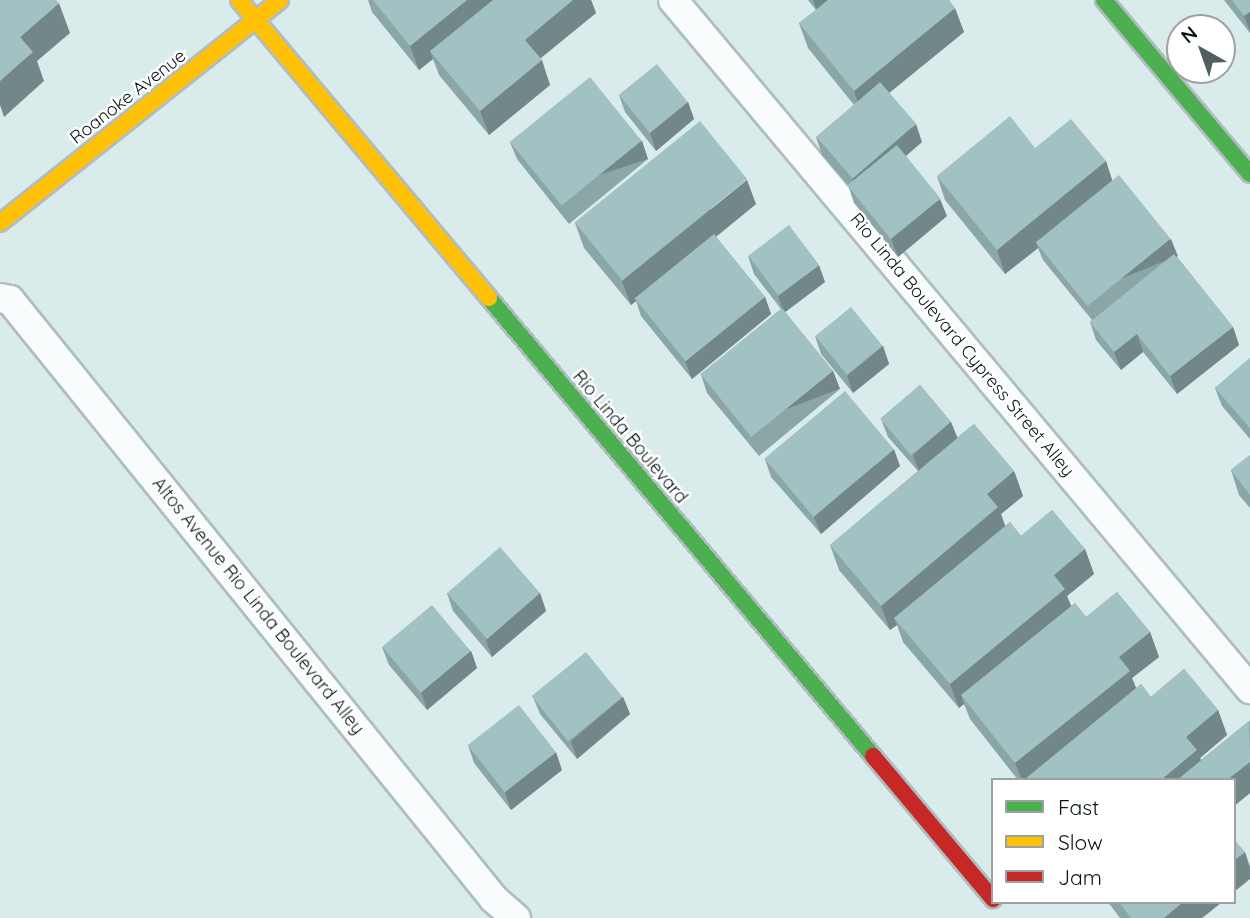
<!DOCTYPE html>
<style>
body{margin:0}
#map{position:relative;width:1250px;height:918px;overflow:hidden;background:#daebec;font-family:Quicksand,sans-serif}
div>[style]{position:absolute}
.roads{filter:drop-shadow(2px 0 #afbdbe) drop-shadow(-2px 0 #afbdbe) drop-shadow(0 2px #afbdbe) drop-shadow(0 -2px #afbdbe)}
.lane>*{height:28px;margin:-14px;padding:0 14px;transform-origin:14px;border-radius:14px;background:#f9fcfc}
.fast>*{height:16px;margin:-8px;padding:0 8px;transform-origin:8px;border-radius:8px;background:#4caf50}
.slow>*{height:16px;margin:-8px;padding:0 8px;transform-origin:8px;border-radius:8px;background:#ffc107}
.jam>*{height:16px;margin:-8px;padding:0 8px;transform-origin:8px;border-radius:8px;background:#c62828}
.wall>*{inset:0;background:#8ba6a7}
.shaded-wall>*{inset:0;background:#718788;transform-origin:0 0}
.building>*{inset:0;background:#a2c1c2;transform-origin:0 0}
span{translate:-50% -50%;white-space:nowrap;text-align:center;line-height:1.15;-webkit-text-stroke:5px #fff;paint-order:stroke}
.street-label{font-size:18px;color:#091415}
.legend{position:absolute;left:991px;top:778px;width:245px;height:126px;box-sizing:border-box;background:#fff;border:2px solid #9da1a1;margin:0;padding:9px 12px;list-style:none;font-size:21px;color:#091415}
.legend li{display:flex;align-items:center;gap:14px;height:35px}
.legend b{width:35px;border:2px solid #9da1a1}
.north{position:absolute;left:1166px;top:14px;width:70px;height:70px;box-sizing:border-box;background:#fff;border:2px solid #9da1a1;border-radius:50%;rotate:320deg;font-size:19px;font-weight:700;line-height:28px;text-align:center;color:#091415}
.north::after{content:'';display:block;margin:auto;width:24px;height:32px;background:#525f60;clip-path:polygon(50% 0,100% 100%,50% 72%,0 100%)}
</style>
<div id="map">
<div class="roads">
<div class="lane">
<i style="left:673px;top:0;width:899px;rotate:50.06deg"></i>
<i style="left:0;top:298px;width:10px;rotate:11deg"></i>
<i style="left:10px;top:300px;width:770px;rotate:51.06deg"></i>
<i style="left:494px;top:899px;width:29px;rotate:41deg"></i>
</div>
<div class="fast">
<i style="left:1104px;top:0;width:227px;rotate:50deg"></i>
<i style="left:489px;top:298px;width:598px;rotate:50.02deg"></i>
</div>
<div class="slow">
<i style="left:239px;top:0;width:389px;rotate:50deg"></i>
<i style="left:0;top:223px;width:358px;rotate:-38.5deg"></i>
</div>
<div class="jam">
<i style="left:873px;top:756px;width:187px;rotate:50deg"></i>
</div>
</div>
<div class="wall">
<i style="clip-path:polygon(368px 0,591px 0,596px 13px,540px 59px,550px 85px,489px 135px,439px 75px,433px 59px,419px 70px,372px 12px)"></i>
<i style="clip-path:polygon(808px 0,949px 0,964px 32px,889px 93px,922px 142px,906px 156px,947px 216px,898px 257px,854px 203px,848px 185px,822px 155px,816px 137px,854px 105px,808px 48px,799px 23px,816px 10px)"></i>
<i style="clip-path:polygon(1224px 0,1250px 0,1250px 33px)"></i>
<i style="clip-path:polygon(619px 95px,688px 102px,694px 119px,656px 151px,625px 112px)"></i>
<i style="clip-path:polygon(642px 141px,648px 159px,569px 224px,517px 159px,510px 142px)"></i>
<i style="clip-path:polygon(1035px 148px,1106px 161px,1112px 180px,1178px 256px,1177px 257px,1233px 327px,1239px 345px,1177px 394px,1143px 352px,1121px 370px,1096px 340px,1090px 322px,1092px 320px,1043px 260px,1038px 248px,1005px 274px,945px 200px,937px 176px)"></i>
<i style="clip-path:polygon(756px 204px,716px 237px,765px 297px,771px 314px,692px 379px,641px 316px,636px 301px,631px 305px,584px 248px,575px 223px)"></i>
<i style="clip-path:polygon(748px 256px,825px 282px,785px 312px,833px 371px,840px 389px,759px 456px,707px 393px,701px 375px,781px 309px,754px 274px)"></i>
<i style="clip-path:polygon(815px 336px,883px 346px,889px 364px,853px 393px,821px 354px)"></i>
<i style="clip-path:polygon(1250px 358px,1250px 439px,1222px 406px,1215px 388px)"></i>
<i style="clip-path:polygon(920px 385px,951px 422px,957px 438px,974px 424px,1014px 471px,1023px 496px,1001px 514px,1005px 526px,1010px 522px,1021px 536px,1052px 510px,1085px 549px,1094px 574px,1067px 596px,1071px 606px,1075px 603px,1086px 617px,1117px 592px,1150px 632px,1159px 657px,1132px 678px,1136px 688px,1141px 684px,1151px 697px,1184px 669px,1218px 710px,1227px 735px,1200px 758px,1201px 760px,1249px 721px,1250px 722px,1250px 793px,1234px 806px,1234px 780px,1018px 780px,970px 719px,964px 704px,959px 708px,903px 642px,897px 625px,890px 630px,839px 570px,830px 545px,918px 471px,888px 437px,881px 419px)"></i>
<i style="clip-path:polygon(1250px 455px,1250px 508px,1239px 495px,1231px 470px)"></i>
<i style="clip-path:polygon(765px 459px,900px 466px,821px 534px,771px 477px)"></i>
<i style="clip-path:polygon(447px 593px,540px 593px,546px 611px,492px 657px,453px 611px)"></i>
<i style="clip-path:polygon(382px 647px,471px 651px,477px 668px,427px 710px,389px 665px)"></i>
<i style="clip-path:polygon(533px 697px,623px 697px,630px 714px,577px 759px,540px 714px)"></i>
<i style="clip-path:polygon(468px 745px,562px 770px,511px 810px,474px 763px)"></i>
<i style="clip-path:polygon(1108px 902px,1222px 902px,1202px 918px,1120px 918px)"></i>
</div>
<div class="shaded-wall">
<i style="clip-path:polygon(467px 0,506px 0,430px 51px,433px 59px,419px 70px,410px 46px)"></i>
<i style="clip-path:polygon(573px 0,591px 0,596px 13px,533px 64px,525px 40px)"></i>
<i style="clip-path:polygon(813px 0,830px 0,817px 11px)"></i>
<i style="clip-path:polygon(59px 3px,70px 33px,37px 61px,44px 81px,4px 117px,0 105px,0 81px,20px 37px)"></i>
<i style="clip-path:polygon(955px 8px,964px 32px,862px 115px,854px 91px)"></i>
<i style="clip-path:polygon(1250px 12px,1250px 31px,1244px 16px)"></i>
<i style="clip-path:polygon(542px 60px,550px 85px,489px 135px,480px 111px)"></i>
<i style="clip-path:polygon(688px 102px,694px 119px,656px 151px,650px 133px)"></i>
<i style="clip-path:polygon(916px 124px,922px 142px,858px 197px,852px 179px)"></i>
<i style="left:642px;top:141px;width:19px;height:102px;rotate:72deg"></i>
<i style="clip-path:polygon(1106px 161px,1114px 186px,1036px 242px,1038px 248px,1005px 274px,997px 250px)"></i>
<i style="clip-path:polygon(747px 180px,756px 204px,637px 301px,635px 298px,636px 301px,631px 305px,622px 281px)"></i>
<i style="clip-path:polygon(940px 199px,947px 216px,898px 257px,891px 239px)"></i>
<i style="left:1171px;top:239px;width:18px;height:106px;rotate:68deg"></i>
<i style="clip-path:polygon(819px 265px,825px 282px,784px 313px,778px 296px)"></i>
<i style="clip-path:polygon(765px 297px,771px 314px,692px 379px,685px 361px)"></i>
<i style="clip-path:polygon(1233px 327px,1239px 345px,1177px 394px,1170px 376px)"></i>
<i style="clip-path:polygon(1137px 334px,1143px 352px,1121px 370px,1114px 352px)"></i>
<i style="clip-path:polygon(883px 346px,889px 364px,853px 393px,847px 376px)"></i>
<i style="left:833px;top:371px;width:19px;height:105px;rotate:69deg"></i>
<i style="clip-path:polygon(951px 422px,958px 439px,919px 472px,913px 455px)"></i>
<i style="clip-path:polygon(894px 449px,900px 466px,821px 534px,814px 517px)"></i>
<i style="clip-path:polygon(1014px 471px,1023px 496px,1001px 514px,1007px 531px,894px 618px,897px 625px,890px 630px,881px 606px,987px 494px)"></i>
<i style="clip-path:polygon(1085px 549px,1094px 574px,1067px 596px,1074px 613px,961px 695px,964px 704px,959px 708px,950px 684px,1054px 575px)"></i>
<i style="clip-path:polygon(540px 593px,546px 611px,492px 657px,486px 640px)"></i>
<i style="clip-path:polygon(1150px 632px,1159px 657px,1132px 678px,1139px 695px,1025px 780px,1022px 780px,1015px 763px,1119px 657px)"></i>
<i style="clip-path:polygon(471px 651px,477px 668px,427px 710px,421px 692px)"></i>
<i style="clip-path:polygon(623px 697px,630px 714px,577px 759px,571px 741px)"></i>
<i style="clip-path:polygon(1218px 710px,1227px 735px,1200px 758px,1206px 774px,1199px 780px,1161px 780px,1186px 737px)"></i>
<i style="clip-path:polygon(556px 752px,562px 770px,511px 810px,505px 792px)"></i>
<i style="clip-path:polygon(1250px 762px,1250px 793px,1234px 806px,1234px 780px,1227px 780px)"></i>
<i style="clip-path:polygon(1245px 852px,1250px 867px,1250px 879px,1234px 892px,1234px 860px)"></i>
<i style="clip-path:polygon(1183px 902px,1222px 902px,1202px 918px,1164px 918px)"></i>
</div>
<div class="building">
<i style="clip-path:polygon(0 0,56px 0,59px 3px,20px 37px,33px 52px,0 81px)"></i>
<i style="clip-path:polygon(373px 0,467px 0,410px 46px)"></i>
<i style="clip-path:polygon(493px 0,573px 0,525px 40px,542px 60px,480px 111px,430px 51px)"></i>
<i style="clip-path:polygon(828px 0,949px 0,955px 8px,854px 91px,799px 23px)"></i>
<i style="clip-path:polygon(1232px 0,1250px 0,1250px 12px,1244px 16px)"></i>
<i style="left:657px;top:64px;width:49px;height:49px;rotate:51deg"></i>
<i style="left:590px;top:77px;width:82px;height:103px;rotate:51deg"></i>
<i style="left:880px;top:82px;width:55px;height:84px;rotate:49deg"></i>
<i style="clip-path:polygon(1010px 116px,1035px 148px,1071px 119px,1106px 161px,997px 250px,937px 176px)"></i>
<i style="left:700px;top:121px;width:75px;height:161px;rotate:51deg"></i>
<i style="left:897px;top:145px;width:69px;height:64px;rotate:51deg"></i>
<i style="left:1119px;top:175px;width:82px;height:107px;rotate:51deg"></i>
<i style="left:789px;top:225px;width:50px;height:51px;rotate:53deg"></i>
<i style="left:714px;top:234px;width:81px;height:102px;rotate:51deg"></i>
<i style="clip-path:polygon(1174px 254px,1233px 327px,1170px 376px,1137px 334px,1114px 352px,1090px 322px)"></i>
<i style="left:851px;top:307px;width:50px;height:46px;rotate:51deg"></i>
<i style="left:782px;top:308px;width:81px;height:105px;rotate:51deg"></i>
<i style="clip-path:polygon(1250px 358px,1250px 428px,1215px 388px)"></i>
<i style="left:920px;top:385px;width:48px;height:52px;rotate:50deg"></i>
<i style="left:845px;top:391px;width:76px;height:105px;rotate:50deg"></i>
<i style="clip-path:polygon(974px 424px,1014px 471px,987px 494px,998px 507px,881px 606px,830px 545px)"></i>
<i style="clip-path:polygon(1250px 455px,1250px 495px,1231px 470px)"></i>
<i style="clip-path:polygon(1052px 510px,1085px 549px,1054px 575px,1065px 589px,950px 684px,894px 618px,1010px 522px,1021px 536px)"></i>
<i style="left:500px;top:547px;width:61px;height:70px;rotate:49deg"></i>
<i style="clip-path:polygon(1117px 592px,1150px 632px,1119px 657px,1130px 671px,1015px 763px,961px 695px,1075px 603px,1086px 617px)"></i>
<i style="left:432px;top:605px;width:60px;height:65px;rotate:50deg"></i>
<i style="left:586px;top:652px;width:58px;height:70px;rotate:51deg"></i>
<i style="clip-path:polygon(1184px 669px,1218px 710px,1186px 737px,1197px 750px,1161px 780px,1026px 780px,1025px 779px,1141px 684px,1151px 697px)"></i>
<i style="left:519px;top:705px;width:60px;height:65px;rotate:52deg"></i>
<i style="clip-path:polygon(1249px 721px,1250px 762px,1227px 780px,1177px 780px)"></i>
<i style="clip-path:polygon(1234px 839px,1245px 852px,1234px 860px)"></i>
<i style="clip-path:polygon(1119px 902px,1183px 902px,1164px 918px,1131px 918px)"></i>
</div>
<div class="street-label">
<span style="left:128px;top:97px;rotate:-38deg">Roanoke Avenue</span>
<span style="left:962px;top:345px;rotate:50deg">Rio Linda Boulevard Cypress Street Alley</span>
<span style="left:630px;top:437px;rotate:50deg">Rio Linda Boulevard</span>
<span style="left:258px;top:606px;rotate:51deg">Altos Avenue Rio Linda Boulevard Alley</span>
</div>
<ul class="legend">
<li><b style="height:9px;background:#4caf50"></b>Fast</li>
<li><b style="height:9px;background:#ffc107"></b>Slow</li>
<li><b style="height:9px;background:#c62828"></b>Jam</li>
</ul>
<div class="north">N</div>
</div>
